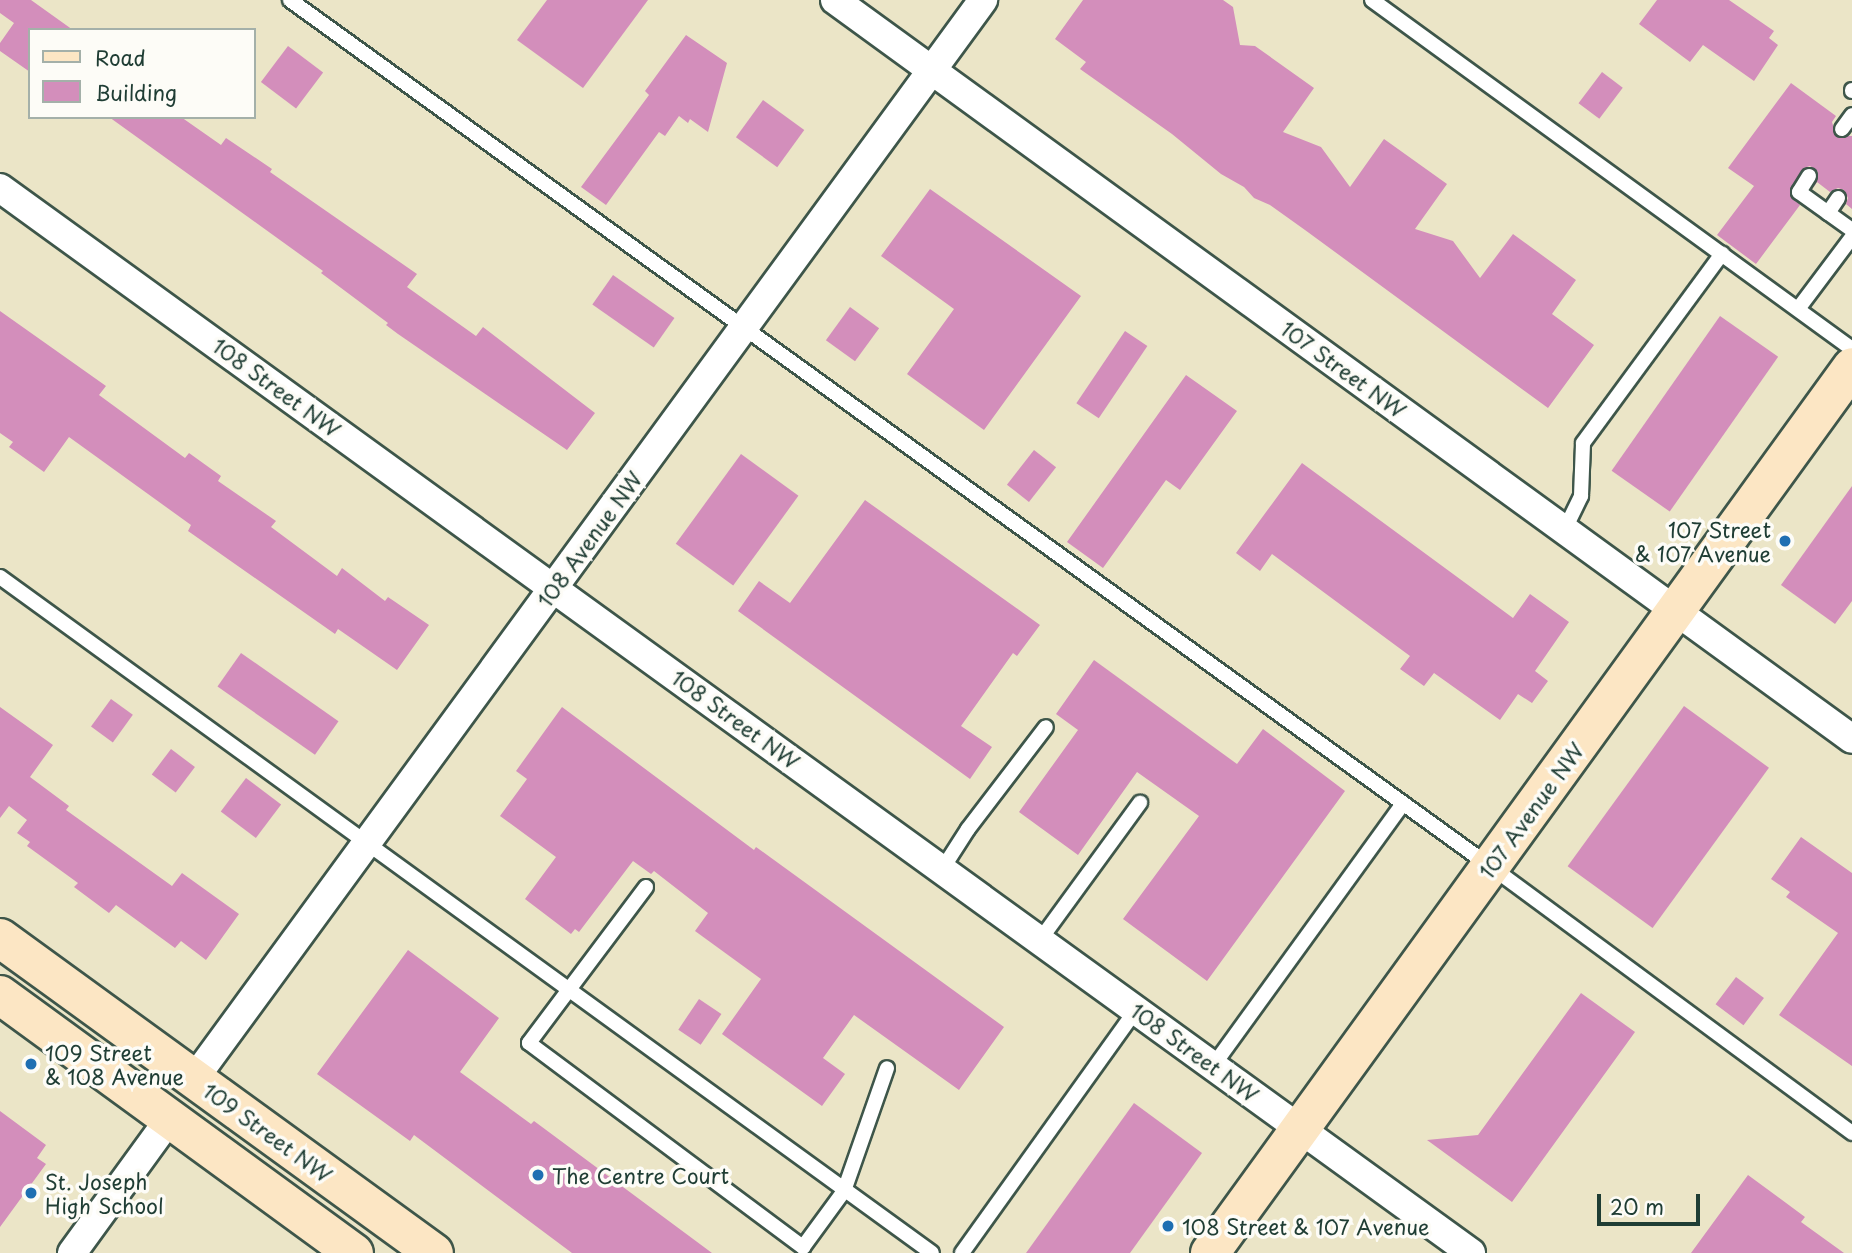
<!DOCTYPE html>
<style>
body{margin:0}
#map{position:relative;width:1852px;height:1253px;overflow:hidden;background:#ebe5c7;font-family:"Playpen Sans",sans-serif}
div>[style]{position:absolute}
.building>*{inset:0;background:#d38ebb;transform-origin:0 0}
.roads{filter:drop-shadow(2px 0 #3e564a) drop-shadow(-2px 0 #3e564a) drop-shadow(0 2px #3e564a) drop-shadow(0 -2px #3e564a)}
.service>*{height:14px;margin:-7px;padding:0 7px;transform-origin:7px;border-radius:7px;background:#fff}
.minor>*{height:28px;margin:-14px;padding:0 14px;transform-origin:14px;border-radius:14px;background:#fff}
.secondary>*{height:38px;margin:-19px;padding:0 19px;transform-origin:19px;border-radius:19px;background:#fce6c4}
.dots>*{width:19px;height:19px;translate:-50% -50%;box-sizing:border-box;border:4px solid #fdfcf7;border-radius:50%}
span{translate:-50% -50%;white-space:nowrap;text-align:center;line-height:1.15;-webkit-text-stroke:7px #fdfcf7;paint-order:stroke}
.street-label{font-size:21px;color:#1f3d34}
.poi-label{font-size:21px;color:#1f3d34}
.right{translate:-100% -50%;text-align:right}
.left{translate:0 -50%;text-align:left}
.legend{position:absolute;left:28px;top:28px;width:228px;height:91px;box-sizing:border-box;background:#fdfcf7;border:2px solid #a4b0a9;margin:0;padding:9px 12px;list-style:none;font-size:21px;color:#1f3d34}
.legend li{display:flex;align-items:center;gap:14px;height:35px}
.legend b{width:35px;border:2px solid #a4b0a9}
.scale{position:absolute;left:1597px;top:1194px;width:103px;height:32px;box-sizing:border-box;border:4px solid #1f3d34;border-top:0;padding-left:9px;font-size:21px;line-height:24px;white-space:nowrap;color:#1f3d34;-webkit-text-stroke:5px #fdfcf7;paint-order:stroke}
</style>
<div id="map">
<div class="building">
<i style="clip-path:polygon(0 0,31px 0,73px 30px,30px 30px,30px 72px,0 51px,0 43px,14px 23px,0 13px)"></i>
<i style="clip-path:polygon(547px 0,648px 0,583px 88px,517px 40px)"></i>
<i style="clip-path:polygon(1083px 0,1223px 0,1233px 7px,1240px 45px,1255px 46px,1314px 88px,1283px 132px,1321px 147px,1350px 187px,1384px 139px,1447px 184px,1415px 229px,1453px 241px,1480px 278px,1513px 234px,1576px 280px,1552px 314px,1594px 345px,1548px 408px,1305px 230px,1270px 205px,1254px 198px,1244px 187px,1221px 174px,1172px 134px,1080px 69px,1086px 62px,1055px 39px)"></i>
<i style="clip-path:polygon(1657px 0,1729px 0,1774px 31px,1769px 38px,1778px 45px,1754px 81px,1703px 45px,1690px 62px,1639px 24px)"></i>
<i style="clip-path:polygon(686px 35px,727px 63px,708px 132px,690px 119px,688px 123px,679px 116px,665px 136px,659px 132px,606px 205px,581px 187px,649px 95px,645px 91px)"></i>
<i style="left:288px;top:46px;width:44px;height:45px;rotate:37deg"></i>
<i style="left:1602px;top:72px;width:26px;height:39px;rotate:37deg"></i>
<i style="clip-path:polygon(1791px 83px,1836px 116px,1832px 122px,1836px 136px,1852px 136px,1852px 209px,1846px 204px,1848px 198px,1844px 190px,1838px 188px,1830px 192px,1817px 182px,1814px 187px,1818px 172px,1810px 166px,1804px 168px,1790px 191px,1791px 197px,1800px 205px,1756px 264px,1717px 235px,1754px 186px,1728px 168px)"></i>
<i style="left:763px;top:100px;width:51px;height:46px;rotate:36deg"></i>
<i style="clip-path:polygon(109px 117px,181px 117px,221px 145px,226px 138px,272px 169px,270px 172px,417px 274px,407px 287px,476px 336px,483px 327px,595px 413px,567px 450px,398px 334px,386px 325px,388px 323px,321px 273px,323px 271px)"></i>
<i style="clip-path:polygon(930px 189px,1081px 296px,984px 430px,907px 374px,954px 309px,881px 256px)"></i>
<i style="left:613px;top:275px;width:75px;height:36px;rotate:35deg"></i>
<i style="left:850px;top:307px;width:36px;height:41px;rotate:36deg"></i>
<i style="clip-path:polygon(0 311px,106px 386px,99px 395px,185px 458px,189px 453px,221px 476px,218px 481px,276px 521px,271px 527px,337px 576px,342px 568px,385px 601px,388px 597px,429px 625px,397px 670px,338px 629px,335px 634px,188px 531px,191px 525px,69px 437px,44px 472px,9px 447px,13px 442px,0 433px)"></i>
<i style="left:1720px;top:316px;width:71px;height:189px;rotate:35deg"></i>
<i style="left:1125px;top:331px;width:27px;height:87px;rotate:34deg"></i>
<i style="clip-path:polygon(1186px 375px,1237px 411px,1180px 490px,1166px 480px,1103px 568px,1067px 542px)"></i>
<i style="left:1034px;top:450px;width:28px;height:44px;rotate:38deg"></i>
<i style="left:741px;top:454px;width:71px;height:111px;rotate:36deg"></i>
<i style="clip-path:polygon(1302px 463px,1513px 618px,1530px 594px,1569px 622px,1535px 671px,1548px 681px,1532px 703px,1518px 694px,1500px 720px,1434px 673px,1424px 686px,1400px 669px,1410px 656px,1272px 554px,1260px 571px,1236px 553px)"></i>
<i style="clip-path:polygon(1852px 486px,1852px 601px,1835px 624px,1781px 585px)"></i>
<i style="clip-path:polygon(865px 500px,1040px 625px,1017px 656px,1013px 653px,961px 726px,992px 747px,970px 779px,738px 611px,759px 581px,790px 603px)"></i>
<i style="left:241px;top:653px;width:119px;height:41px;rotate:35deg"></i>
<i style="clip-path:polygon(1094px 660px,1237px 764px,1263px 729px,1345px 791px,1207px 981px,1123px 919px,1199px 816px,1137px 772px,1078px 855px,1019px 812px,1078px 730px,1056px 714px)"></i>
<i style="left:111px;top:699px;width:27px;height:34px;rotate:36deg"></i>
<i style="left:1684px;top:706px;width:105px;height:198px;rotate:36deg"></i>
<i style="clip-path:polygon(0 707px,53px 745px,30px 777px,69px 806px,66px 810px,172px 886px,182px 873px,239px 914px,206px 960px,181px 941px,175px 948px,116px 905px,109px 913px,74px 887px,78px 883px,27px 846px,30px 842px,17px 833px,27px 820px,9px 806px,0 818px)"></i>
<i style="clip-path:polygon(562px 707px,754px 850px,756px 847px,1004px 1027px,959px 1090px,854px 1015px,823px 1058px,845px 1074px,822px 1106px,722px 1034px,761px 979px,695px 931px,708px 913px,654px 871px,651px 874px,633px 861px,579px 932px,575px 929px,571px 934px,525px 899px,556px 857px,500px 816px,527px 779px,516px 771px)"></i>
<i style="left:171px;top:749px;width:30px;height:32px;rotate:37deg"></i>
<i style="left:246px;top:778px;width:44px;height:42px;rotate:37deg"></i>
<i style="clip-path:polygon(1801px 837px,1852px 873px,1852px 1066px,1779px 1015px,1838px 933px,1786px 897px,1790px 892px,1771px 879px)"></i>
<i style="clip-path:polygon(408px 950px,499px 1018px,460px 1072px,531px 1124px,534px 1121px,712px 1253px,572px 1253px,414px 1135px,410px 1141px,317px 1074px)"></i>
<i style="left:1736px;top:977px;width:35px;height:34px;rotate:37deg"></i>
<i style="clip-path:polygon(1581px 993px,1635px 1032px,1512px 1202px,1427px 1140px,1478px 1135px)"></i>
<i style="left:699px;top:999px;width:27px;height:37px;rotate:34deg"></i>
<i style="clip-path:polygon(1134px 1103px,1202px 1153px,1130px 1253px,1026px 1253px)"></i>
<i style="clip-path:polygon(0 1111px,46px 1145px,37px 1158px,46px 1164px,0 1227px)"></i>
<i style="clip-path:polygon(1748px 1175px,1805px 1217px,1801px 1222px,1844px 1253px,1691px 1253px)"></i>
</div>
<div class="roads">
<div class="service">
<i style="left:290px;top:0;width:1480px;rotate:35.82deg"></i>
<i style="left:1490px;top:866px;width:450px;rotate:36.4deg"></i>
<i style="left:1372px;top:0;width:593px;rotate:36.02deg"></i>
<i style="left:1852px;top:90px;width:1px;rotate:90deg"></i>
<i style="left:1842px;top:129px;width:17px;rotate:-54deg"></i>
<i style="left:1809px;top:176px;width:19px;rotate:122deg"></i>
<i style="left:1799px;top:192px;width:65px;rotate:35.6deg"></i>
<i style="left:1828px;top:213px;width:18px;rotate:-56deg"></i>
<i style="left:1798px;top:309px;width:90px;rotate:-53.1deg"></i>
<i style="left:1565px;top:529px;width:37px;rotate:-64deg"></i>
<i style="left:1581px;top:496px;width:53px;rotate:-87.8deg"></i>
<i style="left:1583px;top:443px;width:235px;rotate:-53.7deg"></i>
<i style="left:0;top:577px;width:1151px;rotate:35.95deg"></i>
<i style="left:943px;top:868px;width:46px;rotate:-57.3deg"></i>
<i style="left:968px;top:829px;width:128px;rotate:-52.6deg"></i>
<i style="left:646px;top:887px;width:195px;rotate:126.9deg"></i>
<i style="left:529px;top:1043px;width:342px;rotate:36.7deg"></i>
<i style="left:803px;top:1247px;width:69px;rotate:-53.8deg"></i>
<i style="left:844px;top:1191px;width:130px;rotate:-70.7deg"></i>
<i style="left:1040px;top:940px;width:170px;rotate:-53.9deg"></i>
<i style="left:1213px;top:1066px;width:324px;rotate:-54.1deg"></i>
<i style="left:962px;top:1253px;width:299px;rotate:-54.4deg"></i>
</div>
<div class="minor">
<i style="left:835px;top:0;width:1257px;rotate:36deg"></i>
<i style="left:0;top:188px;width:1816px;rotate:35.9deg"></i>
<i style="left:194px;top:1079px;width:1337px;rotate:-53.82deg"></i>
<i style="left:72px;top:1253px;width:167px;rotate:-54deg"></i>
</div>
<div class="secondary">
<i style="left:0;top:938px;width:536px;rotate:35.97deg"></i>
<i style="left:0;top:995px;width:438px;rotate:36.1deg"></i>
<i style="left:1210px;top:1253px;width:1094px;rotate:-54.07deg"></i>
</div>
</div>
<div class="dots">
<i style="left:1785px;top:541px;background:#1f6fb2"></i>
<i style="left:31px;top:1064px;background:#1f6fb2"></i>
<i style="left:538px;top:1175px;background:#1f6fb2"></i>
<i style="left:31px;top:1193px;background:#1f6fb2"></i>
<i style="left:1168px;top:1226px;background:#1f6fb2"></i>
</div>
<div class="street-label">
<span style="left:1344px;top:369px;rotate:36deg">107 Street NW</span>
<span style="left:277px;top:387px;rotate:36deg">108 Street NW</span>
<span style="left:589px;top:539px;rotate:-54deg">108 Avenue NW</span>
<span style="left:736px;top:719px;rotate:36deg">108 Street NW</span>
<span style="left:1531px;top:810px;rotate:-54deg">107 Avenue NW</span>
<span style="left:1195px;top:1052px;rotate:36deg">108 Street NW</span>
<span style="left:268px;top:1132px;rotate:36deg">109 Street NW</span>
</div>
<div class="poi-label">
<span class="right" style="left:1771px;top:541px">107 Street<br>&amp; 107 Avenue</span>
<span class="left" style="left:45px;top:1064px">109 Street<br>&amp; 108 Avenue</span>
<span class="left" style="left:552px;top:1175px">The Centre Court</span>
<span class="left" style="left:45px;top:1193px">St. Joseph<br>High School</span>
<span class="left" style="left:1182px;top:1226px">108 Street &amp; 107 Avenue</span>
</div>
<ul class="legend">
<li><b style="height:9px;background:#fce6c4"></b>Road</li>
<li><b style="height:19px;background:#d38ebb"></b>Building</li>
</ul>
<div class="scale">20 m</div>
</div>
